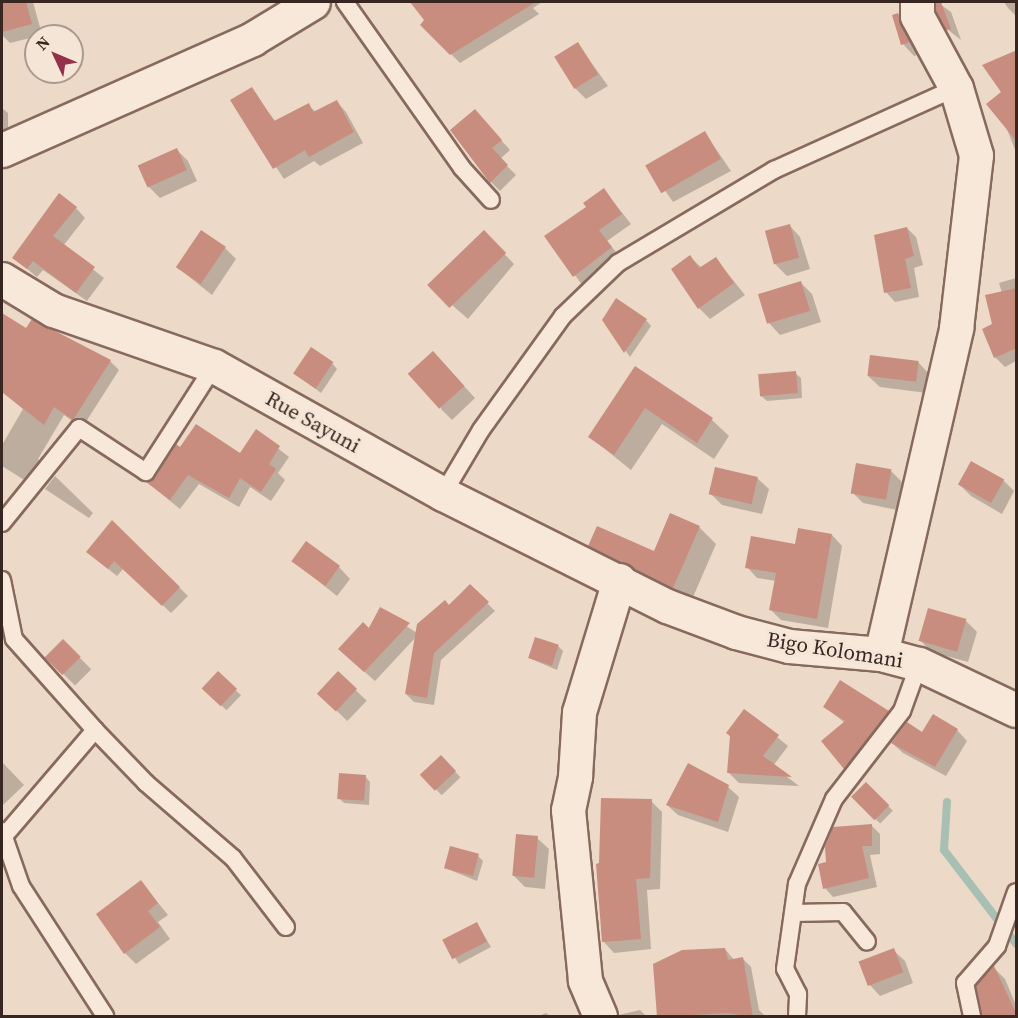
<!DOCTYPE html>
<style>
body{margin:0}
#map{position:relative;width:1018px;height:1018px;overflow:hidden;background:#ecd9c7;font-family:"Source Serif 4",serif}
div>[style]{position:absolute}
.shadow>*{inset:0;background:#0003;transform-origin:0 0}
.stream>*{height:8px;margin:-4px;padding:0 4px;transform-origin:4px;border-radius:4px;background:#a8c0b4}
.building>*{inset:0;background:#c88d7f;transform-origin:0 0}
.roads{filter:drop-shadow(2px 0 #876a5d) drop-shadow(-2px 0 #876a5d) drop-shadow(0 2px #876a5d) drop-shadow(0 -2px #876a5d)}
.lane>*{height:16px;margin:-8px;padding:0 8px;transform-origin:8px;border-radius:8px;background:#f7e8da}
.street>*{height:33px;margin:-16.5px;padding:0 16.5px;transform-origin:16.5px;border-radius:16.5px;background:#f7e8da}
.secondary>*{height:33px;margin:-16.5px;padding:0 16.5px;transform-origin:16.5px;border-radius:16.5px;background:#f7e8da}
span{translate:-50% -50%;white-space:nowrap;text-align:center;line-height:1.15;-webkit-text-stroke:6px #f4e5d7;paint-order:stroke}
.street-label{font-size:21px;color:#382720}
.frame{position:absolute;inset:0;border:3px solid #382720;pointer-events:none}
.north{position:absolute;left:24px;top:24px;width:60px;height:60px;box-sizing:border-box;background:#f4e5d7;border:2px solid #a9998e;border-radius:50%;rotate:314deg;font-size:16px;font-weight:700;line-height:24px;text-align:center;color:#382720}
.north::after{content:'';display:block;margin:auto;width:21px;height:27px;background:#933148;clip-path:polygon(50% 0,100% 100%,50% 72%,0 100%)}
</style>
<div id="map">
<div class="shadow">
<i style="clip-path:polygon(2px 2px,33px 2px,42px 35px,10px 43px,2px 35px)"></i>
<i style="clip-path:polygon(412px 2px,462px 2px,469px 12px,483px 2px,542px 2px,533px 8px,539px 14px,460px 63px,422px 25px,426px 20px)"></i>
<i style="clip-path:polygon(937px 2px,951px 12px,961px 40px,947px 29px)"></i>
<i style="clip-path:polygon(1004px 2px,1016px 2px,1016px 16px,1008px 8px)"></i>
<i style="clip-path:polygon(898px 15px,909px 26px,920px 54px,914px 56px,903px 44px,893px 16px)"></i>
<i style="clip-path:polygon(578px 44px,608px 86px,586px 99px,575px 88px)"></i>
<i style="clip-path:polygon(1016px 52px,1016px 152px,1006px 127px,1003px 92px)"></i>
<i style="clip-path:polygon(251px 89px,276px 122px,308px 105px,316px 112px,336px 101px,346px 112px,363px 143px,320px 166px,314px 161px,284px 179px,232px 101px)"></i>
<i style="clip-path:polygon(2px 108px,8px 113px,8px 134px,2px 140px)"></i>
<i style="clip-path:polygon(475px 111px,510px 150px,500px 159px,516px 175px,500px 191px,491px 182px)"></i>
<i style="clip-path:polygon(705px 133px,731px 171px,673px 202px,647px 165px)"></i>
<i style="clip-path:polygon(177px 150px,188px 161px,197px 181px,160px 198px,149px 187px)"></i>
<i style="clip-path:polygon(604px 190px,631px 224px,607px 241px,620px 257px,583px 286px,546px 236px,588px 207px)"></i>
<i style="clip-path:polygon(76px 208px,85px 218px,63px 246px,104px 278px,87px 301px,43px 270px,37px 277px,14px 258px)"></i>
<i style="clip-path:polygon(789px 225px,800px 237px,810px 269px,787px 276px,776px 265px)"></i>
<i style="clip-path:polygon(907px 228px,916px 237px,923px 265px,914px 268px,919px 297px,895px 302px,886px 292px)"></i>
<i style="clip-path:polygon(493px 242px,514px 264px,468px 319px,436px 291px)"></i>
<i style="clip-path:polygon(225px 248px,236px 259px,212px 295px,177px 267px)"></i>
<i style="clip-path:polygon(690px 257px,702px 268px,716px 259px,745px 295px,710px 319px,699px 308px)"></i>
<i style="clip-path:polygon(1016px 278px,1016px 361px,1005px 367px,995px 357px,994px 325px,1002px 293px,999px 283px)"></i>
<i style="clip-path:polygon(800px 282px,812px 294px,821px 322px,780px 335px,769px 323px)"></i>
<i style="clip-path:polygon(2px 315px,26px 330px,33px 321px,110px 361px,119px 370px,82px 428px,64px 415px,38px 459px,48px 469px,34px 486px,2px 466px,2px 445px,23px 409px,2px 392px)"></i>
<i style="clip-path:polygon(604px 320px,646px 320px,651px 326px,630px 357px)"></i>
<i style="clip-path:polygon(918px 362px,929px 374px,927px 393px,880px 387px,868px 376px)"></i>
<i style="clip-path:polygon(332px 363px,337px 369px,321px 393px,295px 373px)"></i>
<i style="clip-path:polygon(444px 364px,475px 398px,452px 420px,441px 409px)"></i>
<i style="clip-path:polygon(635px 368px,712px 420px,729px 436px,714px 459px,662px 424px,631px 470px,590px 437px)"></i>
<i style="clip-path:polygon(795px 373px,801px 378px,802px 398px,767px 401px,761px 396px)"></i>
<i style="clip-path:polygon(256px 431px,289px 457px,278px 473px,285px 480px,271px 501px,250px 487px,239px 507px,199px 484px,180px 509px,148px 483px,181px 449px,240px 455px)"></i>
<i style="clip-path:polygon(891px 471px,902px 482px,897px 510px,863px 503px,852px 492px)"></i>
<i style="clip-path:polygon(55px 476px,93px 513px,89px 518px,45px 489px)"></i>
<i style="clip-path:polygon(757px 478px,769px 489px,762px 514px,722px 505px,711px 494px)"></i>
<i style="clip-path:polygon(1003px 480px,1014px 491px,1002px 514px,971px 496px,960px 485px)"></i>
<i style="clip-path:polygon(112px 522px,188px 596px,171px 613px,124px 568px,117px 576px,97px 560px)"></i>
<i style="clip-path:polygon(699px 527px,716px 544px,690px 604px,607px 562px,590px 545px,655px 553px)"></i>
<i style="clip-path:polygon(832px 535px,842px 546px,828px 628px,781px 620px,771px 610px,776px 581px,757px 578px,747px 567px)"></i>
<i style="clip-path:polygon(293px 561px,339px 567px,350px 579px,337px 596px)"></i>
<i style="clip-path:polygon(470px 586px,495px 611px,441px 660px,434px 705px,414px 702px,406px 694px,416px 637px,375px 681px,350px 659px,380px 609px,417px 633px)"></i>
<i style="clip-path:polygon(965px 620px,977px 632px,968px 662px,932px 652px,921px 641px)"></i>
<i style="left:63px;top:641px;width:40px;height:23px;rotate:45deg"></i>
<i style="clip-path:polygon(558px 646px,563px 651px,557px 670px,529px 658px)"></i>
<i style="left:218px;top:673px;width:32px;height:21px;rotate:44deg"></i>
<i style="left:338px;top:673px;width:40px;height:28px;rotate:44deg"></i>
<i style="clip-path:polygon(825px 707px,888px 712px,898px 722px,855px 778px,824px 741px,845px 723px)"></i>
<i style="clip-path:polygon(745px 711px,788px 746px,773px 766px,799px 786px,739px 783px,729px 773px)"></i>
<i style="clip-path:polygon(957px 730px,967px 741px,946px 776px,903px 753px,892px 743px)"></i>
<i style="left:441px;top:757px;width:28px;height:26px;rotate:46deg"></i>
<i style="clip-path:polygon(2px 762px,24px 785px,2px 806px)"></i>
<i style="clip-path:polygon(365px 776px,370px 782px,369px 805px,344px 803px,339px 798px)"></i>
<i style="left:866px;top:784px;width:38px;height:18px;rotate:45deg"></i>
<i style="clip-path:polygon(728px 787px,739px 797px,728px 832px,678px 815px,667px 805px)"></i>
<i style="clip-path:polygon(651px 801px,662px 812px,660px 889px,647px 890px,651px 949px,614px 953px,603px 941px)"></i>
<i style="clip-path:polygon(871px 825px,880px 834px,880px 854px,870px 855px,877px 887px,833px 897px,825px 888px,828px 863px)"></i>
<i style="clip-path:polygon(537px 838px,549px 849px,545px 889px,525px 887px,513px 875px)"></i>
<i style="clip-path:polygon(478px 856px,483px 861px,477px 881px,445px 868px)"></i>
<i style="clip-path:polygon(141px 882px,168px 915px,158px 922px,170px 939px,136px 964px,125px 953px)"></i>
<i style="clip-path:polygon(477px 924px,491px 947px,459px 964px,444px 940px)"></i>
<i style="clip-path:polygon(725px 949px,734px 960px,743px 959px,751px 967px,759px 1010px,765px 1016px,659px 1016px)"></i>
<i style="clip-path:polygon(893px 950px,905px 961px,913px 983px,880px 996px,869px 984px)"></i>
<i style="clip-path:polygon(994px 968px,1005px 979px,1016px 1005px,1016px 1016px)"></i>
<i style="clip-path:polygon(640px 1010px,646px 1016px,619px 1016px,619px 1015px)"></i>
<i style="clip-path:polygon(546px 1013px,550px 1016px,539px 1016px)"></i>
</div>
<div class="stream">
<i style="left:947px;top:802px;width:48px;rotate:93.6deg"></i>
<i style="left:944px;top:850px;width:118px;rotate:52.5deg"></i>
</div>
<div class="building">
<i style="clip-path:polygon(2px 2px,26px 2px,32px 24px,2px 32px)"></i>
<i style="clip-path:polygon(410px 2px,536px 2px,450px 55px,420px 25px,424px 20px)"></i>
<i style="clip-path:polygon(936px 2px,941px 2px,951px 29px,946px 30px,936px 11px)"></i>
<i style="clip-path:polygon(898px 13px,910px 42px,901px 45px,892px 15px)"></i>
<i style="left:578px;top:42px;width:38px;height:28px;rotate:58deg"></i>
<i style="clip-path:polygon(1017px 50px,1017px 142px,986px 104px,1001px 92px,982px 65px)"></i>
<i style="clip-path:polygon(252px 87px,274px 121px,309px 103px,313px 112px,337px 100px,354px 132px,309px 157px,305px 150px,273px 169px,230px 100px)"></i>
<i style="clip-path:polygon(475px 109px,502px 140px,492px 148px,508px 165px,490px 183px,450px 130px)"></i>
<i style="left:705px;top:131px;width:32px;height:69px;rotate:60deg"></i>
<i style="left:177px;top:148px;width:24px;height:43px;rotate:66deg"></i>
<i style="clip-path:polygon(604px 188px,622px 214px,599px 230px,612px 247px,573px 277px,544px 236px,586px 207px,583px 203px)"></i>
<i style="clip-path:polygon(59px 193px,77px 207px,53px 236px,95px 267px,76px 293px,33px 261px,27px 269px,12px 258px)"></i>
<i style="left:790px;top:224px;width:35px;height:26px;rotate:75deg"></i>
<i style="clip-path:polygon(907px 227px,914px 256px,905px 259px,911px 288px,884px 293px,874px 235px)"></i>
<i style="left:201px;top:230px;width:30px;height:45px;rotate:34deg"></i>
<i style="left:484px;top:230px;width:32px;height:79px;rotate:46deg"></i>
<i style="clip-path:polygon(690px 255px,699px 268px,716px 257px,734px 283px,698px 309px,671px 269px)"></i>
<i style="left:801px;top:281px;width:31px;height:45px;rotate:73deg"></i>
<i style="clip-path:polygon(1017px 288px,1017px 348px,994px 358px,982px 329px,992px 324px,985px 295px)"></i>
<i style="clip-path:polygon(616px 298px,647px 319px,624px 353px,602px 320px)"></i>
<i style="clip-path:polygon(2px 313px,26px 328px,32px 319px,111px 360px,73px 420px,54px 407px,44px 425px,2px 392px)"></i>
<i style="left:311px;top:347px;width:27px;height:32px;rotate:34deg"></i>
<i style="left:433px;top:351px;width:47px;height:34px;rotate:48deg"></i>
<i style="left:870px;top:355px;width:49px;height:21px;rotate:7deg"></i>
<i style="clip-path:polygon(635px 366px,713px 418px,697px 443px,645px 408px,614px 455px,588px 437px)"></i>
<i style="left:796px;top:371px;width:22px;height:38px;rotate:85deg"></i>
<i style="clip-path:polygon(196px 424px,240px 453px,256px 429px,280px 446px,269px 464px,276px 469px,261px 492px,240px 478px,229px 498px,188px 475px,170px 500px,146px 482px,155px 478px,176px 444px,180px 447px)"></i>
<i style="left:971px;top:461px;width:38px;height:27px;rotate:29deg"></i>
<i style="left:856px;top:463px;width:36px;height:31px;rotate:10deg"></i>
<i style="left:715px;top:467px;width:44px;height:28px;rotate:13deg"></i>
<i style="clip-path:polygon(670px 513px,700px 526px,673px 588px,588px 546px,597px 526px,654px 551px)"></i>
<i style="clip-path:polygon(112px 520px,180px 587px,162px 606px,114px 561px,108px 569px,86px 552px)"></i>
<i style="clip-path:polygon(798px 528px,832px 534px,817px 619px,769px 610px,776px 573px,745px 568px,751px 536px,795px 544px)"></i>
<i style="left:306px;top:541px;width:42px;height:25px;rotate:36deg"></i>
<i style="clip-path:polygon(470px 584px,489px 602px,434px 653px,427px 698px,405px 694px,417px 624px,445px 600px,449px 605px)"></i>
<i style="clip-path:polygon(380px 607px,410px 623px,364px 672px,338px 649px,363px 622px,369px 628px)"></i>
<i style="left:928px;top:608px;width:40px;height:34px;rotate:16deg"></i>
<i style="left:535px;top:637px;width:25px;height:22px;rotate:18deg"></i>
<i style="left:63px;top:639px;width:25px;height:26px;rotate:45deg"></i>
<i style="left:218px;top:671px;width:26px;height:24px;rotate:43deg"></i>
<i style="left:338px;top:671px;width:26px;height:31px;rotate:43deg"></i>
<i style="clip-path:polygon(840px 680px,889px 711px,844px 769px,821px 741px,845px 721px,823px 707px)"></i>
<i style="clip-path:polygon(744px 709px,779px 735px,763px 756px,792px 777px,727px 773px,730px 736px,726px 733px)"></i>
<i style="clip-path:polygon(933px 714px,958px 729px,935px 767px,891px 743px,907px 722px,922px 732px)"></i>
<i style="left:441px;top:755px;width:22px;height:29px;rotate:47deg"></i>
<i style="clip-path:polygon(688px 763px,729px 785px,718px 822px,666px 805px)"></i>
<i style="left:339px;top:773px;width:27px;height:26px;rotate:4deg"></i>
<i style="left:866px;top:782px;width:33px;height:21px;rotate:45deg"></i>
<i style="clip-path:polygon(601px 798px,652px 799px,650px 878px,636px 879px,641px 939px,602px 942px,596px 864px,599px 863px)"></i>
<i style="clip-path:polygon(872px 824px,872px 846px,862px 846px,869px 878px,823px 889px,818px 864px,826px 862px,825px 847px,833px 827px)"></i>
<i style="left:516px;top:834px;width:22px;height:42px;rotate:5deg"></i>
<i style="left:450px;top:846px;width:30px;height:23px;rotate:15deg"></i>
<i style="clip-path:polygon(141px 880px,158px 903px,148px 911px,160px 927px,124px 954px,96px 914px)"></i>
<i style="left:477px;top:922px;width:22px;height:39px;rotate:63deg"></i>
<i style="clip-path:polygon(725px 948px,728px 960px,743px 957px,753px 1017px,728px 1013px,657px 1017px,653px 964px,682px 950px)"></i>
<i style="left:894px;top:948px;width:26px;height:38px;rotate:69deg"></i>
<i style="clip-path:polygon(994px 966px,1017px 1015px,1017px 1017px,982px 1017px,976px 986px)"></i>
</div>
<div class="roads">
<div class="lane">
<i style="left:345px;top:2px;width:203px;rotate:54.8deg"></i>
<i style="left:462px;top:168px;width:43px;rotate:47.8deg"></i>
<i style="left:443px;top:494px;width:74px;rotate:-59.3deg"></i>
<i style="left:481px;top:430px;width:140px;rotate:-54.3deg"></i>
<i style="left:563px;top:316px;width:76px;rotate:-43.9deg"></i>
<i style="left:618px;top:263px;width:182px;rotate:-30.8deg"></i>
<i style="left:774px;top:170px;width:200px;rotate:-24.3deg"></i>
<i style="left:2px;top:523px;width:122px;rotate:-51deg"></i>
<i style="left:79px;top:428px;width:80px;rotate:33.3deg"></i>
<i style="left:146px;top:472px;width:126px;rotate:-57.3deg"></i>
<i style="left:2px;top:580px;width:60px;rotate:78.5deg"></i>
<i style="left:14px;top:639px;width:122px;rotate:48.3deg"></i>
<i style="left:95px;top:730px;width:138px;rotate:130.6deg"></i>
<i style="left:95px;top:730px;width:74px;rotate:46.1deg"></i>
<i style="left:146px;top:783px;width:115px;rotate:40.8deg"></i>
<i style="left:233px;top:858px;width:87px;rotate:52.5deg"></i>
<i style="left:2px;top:831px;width:58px;rotate:70.9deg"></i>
<i style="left:21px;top:886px;width:155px;rotate:57.1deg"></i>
<i style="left:793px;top:913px;width:50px;rotate:-1.1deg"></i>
<i style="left:843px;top:912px;width:38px;rotate:51deg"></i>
<i style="left:797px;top:1016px;width:22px;rotate:-87deg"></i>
<i style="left:798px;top:994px;width:28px;rotate:-117deg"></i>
<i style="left:785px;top:969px;width:86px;rotate:-82deg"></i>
<i style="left:797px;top:884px;width:93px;rotate:-66.5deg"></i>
<i style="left:834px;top:799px;width:111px;rotate:-52.3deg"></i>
<i style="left:902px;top:711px;width:50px;rotate:-70.1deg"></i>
<i style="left:972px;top:1016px;width:34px;rotate:-102deg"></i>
<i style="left:965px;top:983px;width:49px;rotate:-49.1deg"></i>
<i style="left:997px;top:946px;width:57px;rotate:-70.6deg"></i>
</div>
<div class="street">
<i style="left:2px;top:150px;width:274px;rotate:-23.9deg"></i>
<i style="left:252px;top:39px;width:71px;rotate:-31.2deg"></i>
<i style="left:881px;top:654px;width:335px;rotate:-77deg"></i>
<i style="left:956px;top:328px;width:174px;rotate:-83.4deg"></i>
<i style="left:976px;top:155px;width:70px;rotate:-106.6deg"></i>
<i style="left:956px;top:88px;width:82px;rotate:-118.4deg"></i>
<i style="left:917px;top:16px;width:14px;rotate:-90deg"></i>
<i style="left:600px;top:1016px;width:39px;rotate:-113deg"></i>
<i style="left:585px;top:980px;width:171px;rotate:-95.7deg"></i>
<i style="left:568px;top:810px;width:35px;rotate:-78deg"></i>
<i style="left:575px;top:776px;width:64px;rotate:-86.4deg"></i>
<i style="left:579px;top:712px;width:138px;rotate:-73.1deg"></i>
</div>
<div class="secondary">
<i style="left:2px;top:279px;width:60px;rotate:31.3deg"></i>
<i style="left:53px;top:310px;width:170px;rotate:19.2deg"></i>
<i style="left:214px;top:366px;width:262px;rotate:29.2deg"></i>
<i style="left:443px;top:494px;width:250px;rotate:26.6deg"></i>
<i style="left:667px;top:606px;width:74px;rotate:20.6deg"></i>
<i style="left:736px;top:632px;width:55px;rotate:14.8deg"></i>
<i style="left:789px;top:646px;width:92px;rotate:5deg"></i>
<i style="left:881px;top:654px;width:39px;rotate:15deg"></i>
<i style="left:919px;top:664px;width:107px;rotate:25.4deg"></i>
</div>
</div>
<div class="street-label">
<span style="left:313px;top:422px;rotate:29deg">Rue Sayuni</span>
<span style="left:835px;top:650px;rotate:9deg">Bigo Kolomani</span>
</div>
<div class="frame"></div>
<div class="north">N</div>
</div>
